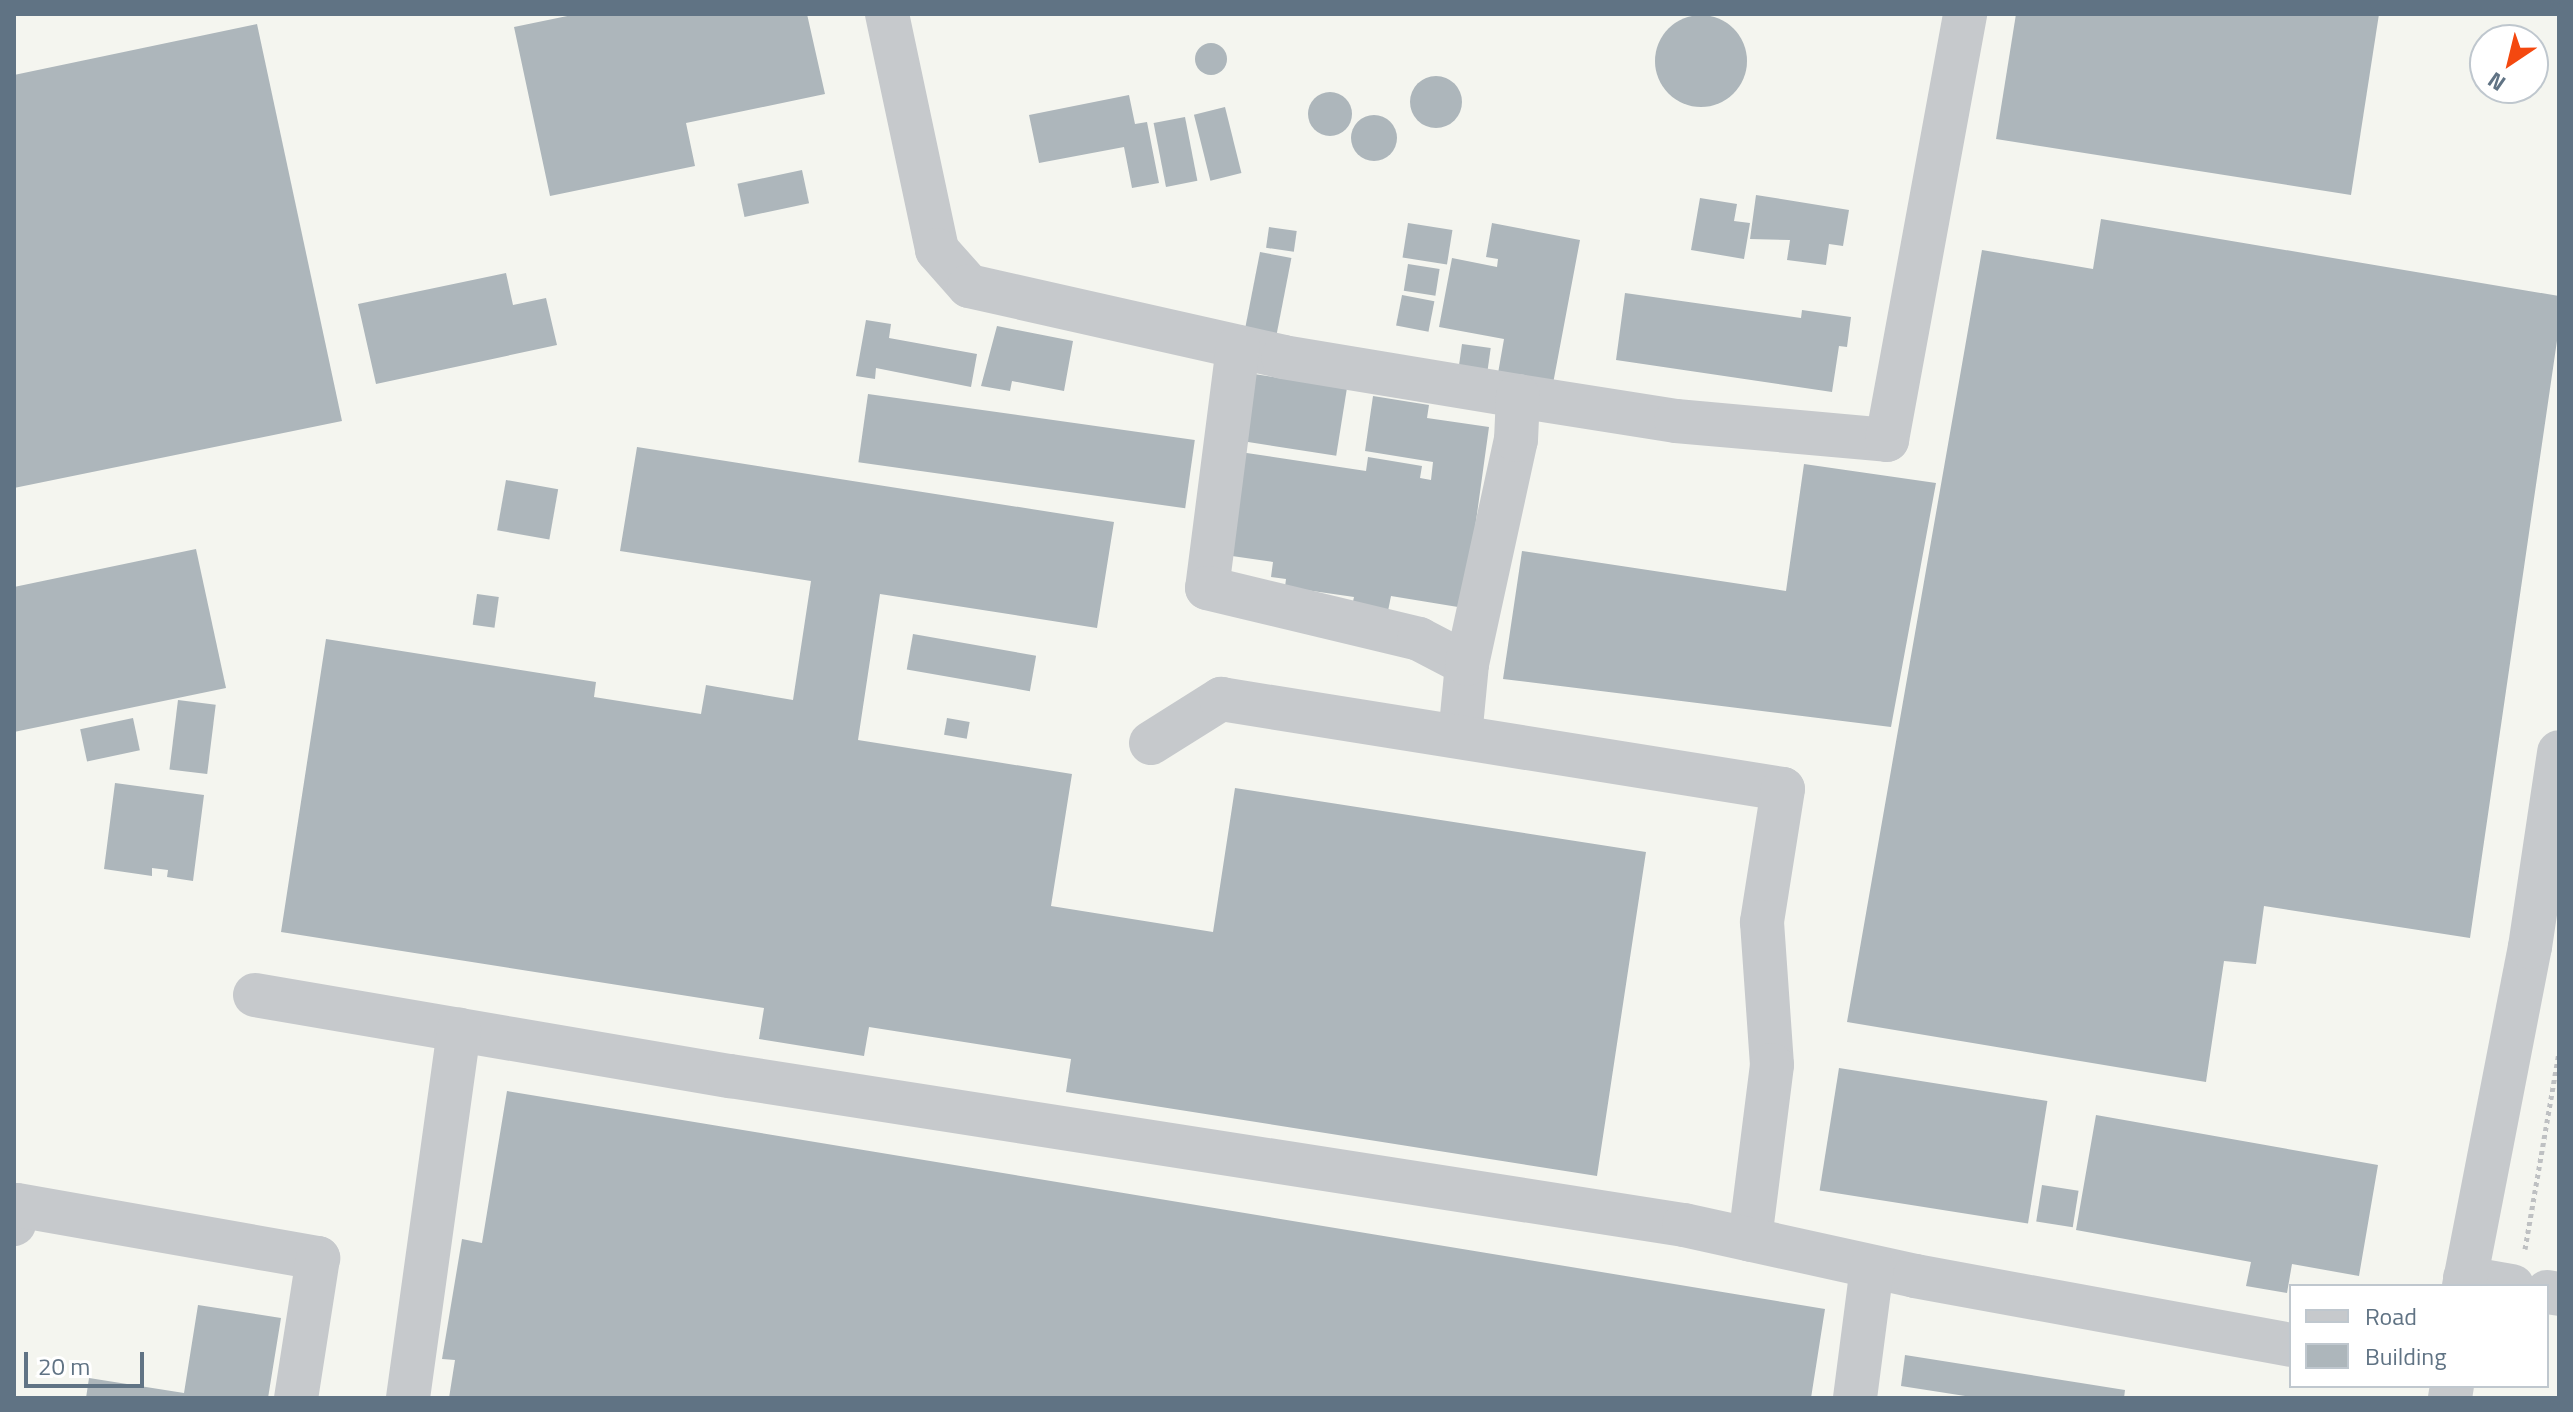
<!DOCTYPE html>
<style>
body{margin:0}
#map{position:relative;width:2573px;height:1412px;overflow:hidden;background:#f4f5ef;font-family:"Titillium Web",sans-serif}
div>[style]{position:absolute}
.building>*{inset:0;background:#adb6bb;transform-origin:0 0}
.round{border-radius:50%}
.path>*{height:5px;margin-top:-2.5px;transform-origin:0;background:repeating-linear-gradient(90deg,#bec0c2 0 4px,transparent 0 8px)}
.minor>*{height:44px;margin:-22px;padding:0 22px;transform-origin:22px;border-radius:22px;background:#c6c9cc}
span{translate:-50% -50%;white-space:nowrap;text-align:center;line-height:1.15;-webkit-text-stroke:8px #fff;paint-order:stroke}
.frame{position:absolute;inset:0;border:16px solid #607384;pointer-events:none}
.legend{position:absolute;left:2289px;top:1284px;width:260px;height:104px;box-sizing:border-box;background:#fff;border:2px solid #bfc7ce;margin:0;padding:10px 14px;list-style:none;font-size:24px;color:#607384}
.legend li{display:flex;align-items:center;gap:16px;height:40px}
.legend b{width:40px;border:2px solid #bfc7ce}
.north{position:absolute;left:2469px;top:24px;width:80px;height:80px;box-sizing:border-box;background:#fff;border:2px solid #bfc7ce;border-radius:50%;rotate:215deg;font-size:22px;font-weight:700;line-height:32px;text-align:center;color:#607384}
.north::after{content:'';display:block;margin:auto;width:28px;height:36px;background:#f4480f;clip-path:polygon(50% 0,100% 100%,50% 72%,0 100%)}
.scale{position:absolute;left:24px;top:1352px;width:120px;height:36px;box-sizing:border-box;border:4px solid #607384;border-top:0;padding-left:10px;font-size:24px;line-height:28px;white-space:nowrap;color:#607384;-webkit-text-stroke:6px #fff;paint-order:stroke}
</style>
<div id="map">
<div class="building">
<i style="clip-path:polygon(577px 14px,807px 14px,825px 94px,686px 123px,695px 166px,550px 196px,514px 27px)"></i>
<i style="clip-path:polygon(2016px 14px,2379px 14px,2351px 195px,1996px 139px)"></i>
<i class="round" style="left:1655px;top:15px;width:92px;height:92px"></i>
<i style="clip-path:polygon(257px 24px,342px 421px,14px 488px,14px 75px)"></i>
<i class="round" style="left:1195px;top:43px;width:32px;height:32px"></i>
<i class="round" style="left:1410px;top:76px;width:52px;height:52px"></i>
<i class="round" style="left:1308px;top:92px;width:44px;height:44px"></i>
<i style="clip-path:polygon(1129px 95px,1135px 124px,1147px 122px,1159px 183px,1132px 188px,1124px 147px,1039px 163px,1029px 115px)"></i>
<i style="left:1225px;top:107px;width:68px;height:32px;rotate:76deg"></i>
<i class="round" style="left:1351px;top:115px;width:46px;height:46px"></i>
<i style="left:1185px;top:117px;width:65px;height:32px;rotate:79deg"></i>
<i style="left:802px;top:170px;width:34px;height:66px;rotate:78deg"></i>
<i style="clip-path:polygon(1756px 195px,1849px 210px,1843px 246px,1829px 244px,1826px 265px,1787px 260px,1790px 240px,1750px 239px)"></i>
<i style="clip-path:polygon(1700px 198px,1737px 204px,1734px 221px,1750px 223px,1744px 259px,1691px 250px)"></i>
<i style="clip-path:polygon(2101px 219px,2559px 296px,2559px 327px,2470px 938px,2264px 906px,2256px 964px,2224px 961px,2206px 1082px,1847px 1022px,1982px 250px,2093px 269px)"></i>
<i style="left:1408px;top:223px;width:45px;height:35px;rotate:9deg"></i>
<i style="clip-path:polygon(1492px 223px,1580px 240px,1552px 389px,1497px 379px,1504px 339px,1439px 327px,1452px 258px,1497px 267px,1498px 259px,1486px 257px)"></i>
<i style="left:1269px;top:227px;width:28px;height:21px;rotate:8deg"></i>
<i style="left:1260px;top:252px;width:32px;height:79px;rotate:11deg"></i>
<i style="left:1408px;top:264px;width:32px;height:27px;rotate:9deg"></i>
<i style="clip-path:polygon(506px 273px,513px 305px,546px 298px,557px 345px,376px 384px,358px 304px)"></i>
<i style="clip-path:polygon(1625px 293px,1801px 318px,1802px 310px,1851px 317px,1847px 347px,1839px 346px,1832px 392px,1616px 360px)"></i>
<i style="left:1402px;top:295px;width:33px;height:31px;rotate:11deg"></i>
<i style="clip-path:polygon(866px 320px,891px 324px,889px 338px,977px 354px,971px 387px,876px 368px,875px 379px,856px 376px)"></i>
<i style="clip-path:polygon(997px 326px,1073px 341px,1064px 391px,1012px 381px,1010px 391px,981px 386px)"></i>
<i style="left:1462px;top:344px;width:29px;height:24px;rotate:8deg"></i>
<i style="left:1254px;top:374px;width:94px;height:68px;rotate:9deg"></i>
<i style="left:868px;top:394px;width:330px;height:69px;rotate:8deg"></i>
<i style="clip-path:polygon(1373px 396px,1429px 405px,1427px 418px,1489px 427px,1464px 608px,1391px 596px,1388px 611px,1352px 606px,1354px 597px,1285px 587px,1286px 579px,1271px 577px,1273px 562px,1225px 555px,1240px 452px,1366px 471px,1368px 457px,1422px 466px,1420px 478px,1431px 480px,1433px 462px,1365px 451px)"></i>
<i style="clip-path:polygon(637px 447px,1114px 522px,1097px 628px,880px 594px,858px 740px,1072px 774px,1051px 906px,1213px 932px,1235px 788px,1646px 852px,1597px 1176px,1066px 1092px,1071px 1059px,869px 1027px,864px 1056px,759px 1039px,764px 1008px,281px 932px,326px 639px,596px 682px,594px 697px,701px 714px,706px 685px,793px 700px,811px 581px,620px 551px)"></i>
<i style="clip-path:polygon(1804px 464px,1936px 483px,1891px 727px,1503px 679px,1522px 551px,1786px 591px)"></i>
<i style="left:506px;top:480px;width:53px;height:51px;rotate:10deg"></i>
<i style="clip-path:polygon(196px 549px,226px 688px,14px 732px,14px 587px)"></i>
<i style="left:477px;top:594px;width:22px;height:31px;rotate:8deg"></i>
<i style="left:913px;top:634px;width:125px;height:36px;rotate:10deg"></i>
<i style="left:178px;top:700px;width:38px;height:70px;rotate:7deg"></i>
<i style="left:133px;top:718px;width:33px;height:54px;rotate:78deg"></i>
<i style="left:947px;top:718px;width:23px;height:17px;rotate:10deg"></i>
<i style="clip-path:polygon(115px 783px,204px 795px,193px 881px,167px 877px,168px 870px,152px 868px,152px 876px,104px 869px)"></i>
<i style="left:1839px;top:1068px;width:211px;height:124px;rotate:9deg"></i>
<i style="clip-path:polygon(507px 1091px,1825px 1309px,1811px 1398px,449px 1398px,455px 1360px,442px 1359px,462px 1239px,482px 1243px)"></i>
<i style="clip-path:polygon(2096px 1115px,2378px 1165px,2359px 1276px,2292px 1264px,2287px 1293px,2246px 1286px,2251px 1262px,2076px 1230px)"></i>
<i style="left:2042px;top:1185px;width:37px;height:37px;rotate:9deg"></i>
<i style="clip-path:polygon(198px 1305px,281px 1318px,268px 1398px,86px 1398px,89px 1378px,184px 1393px)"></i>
<i style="clip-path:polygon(1905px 1355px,2125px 1390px,2124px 1398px,1978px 1398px,1901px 1386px)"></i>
</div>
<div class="path">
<i style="left:2525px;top:1249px;width:199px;rotate:-80.2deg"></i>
</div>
<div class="minor">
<i style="left:887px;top:14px;width:241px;rotate:78deg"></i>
<i style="left:937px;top:250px;width:48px;rotate:48.4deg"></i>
<i style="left:969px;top:286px;width:322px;rotate:12.7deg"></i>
<i style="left:1283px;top:357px;width:238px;rotate:9.4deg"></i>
<i style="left:1518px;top:396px;width:160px;rotate:9deg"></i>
<i style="left:1676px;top:421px;width:212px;rotate:5.1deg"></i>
<i style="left:1887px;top:440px;width:433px;rotate:-79.6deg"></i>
<i style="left:1238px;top:347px;width:243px;rotate:97.3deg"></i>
<i style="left:1207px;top:588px;width:218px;rotate:13.5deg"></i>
<i style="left:1419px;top:639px;width:54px;rotate:27.5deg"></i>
<i style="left:1467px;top:664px;width:73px;rotate:95.5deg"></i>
<i style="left:1467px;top:664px;width:229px;rotate:-77.7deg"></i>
<i style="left:1516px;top:440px;width:44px;rotate:-87.4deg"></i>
<i style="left:1151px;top:743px;width:83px;rotate:-32.2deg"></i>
<i style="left:1221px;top:699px;width:569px;rotate:9.1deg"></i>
<i style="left:1783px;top:789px;width:135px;rotate:99deg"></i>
<i style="left:1762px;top:922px;width:143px;rotate:86deg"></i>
<i style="left:1772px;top:1065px;width:176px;rotate:97.2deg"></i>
<i style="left:255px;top:995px;width:482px;rotate:9.7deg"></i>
<i style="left:730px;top:1076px;width:966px;rotate:8.88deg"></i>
<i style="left:1684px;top:1225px;width:237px;rotate:12.4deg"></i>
<i style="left:1915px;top:1276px;width:382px;rotate:10.4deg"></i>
<i style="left:14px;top:1224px;width:19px;rotate:-81deg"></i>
<i style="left:17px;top:1205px;width:306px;rotate:10deg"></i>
<i style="left:318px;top:1258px;width:142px;rotate:98.9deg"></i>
<i style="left:2465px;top:1278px;width:48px;rotate:9.7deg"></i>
<i style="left:2464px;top:1286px;width:345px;rotate:-79deg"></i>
<i style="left:2530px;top:947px;width:197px;rotate:-81.5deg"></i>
<i style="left:2547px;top:1292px;width:12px;rotate:9deg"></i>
<i style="left:408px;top:1398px;width:372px;rotate:-82.1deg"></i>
<i style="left:1855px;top:1398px;width:132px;rotate:-82.6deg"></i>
<i style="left:2450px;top:1398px;width:12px;rotate:-81deg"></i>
</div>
<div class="frame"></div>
<ul class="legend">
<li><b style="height:10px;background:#c6c9cc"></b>Road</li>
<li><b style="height:22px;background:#adb6bb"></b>Building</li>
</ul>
<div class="north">N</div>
<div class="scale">20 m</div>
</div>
